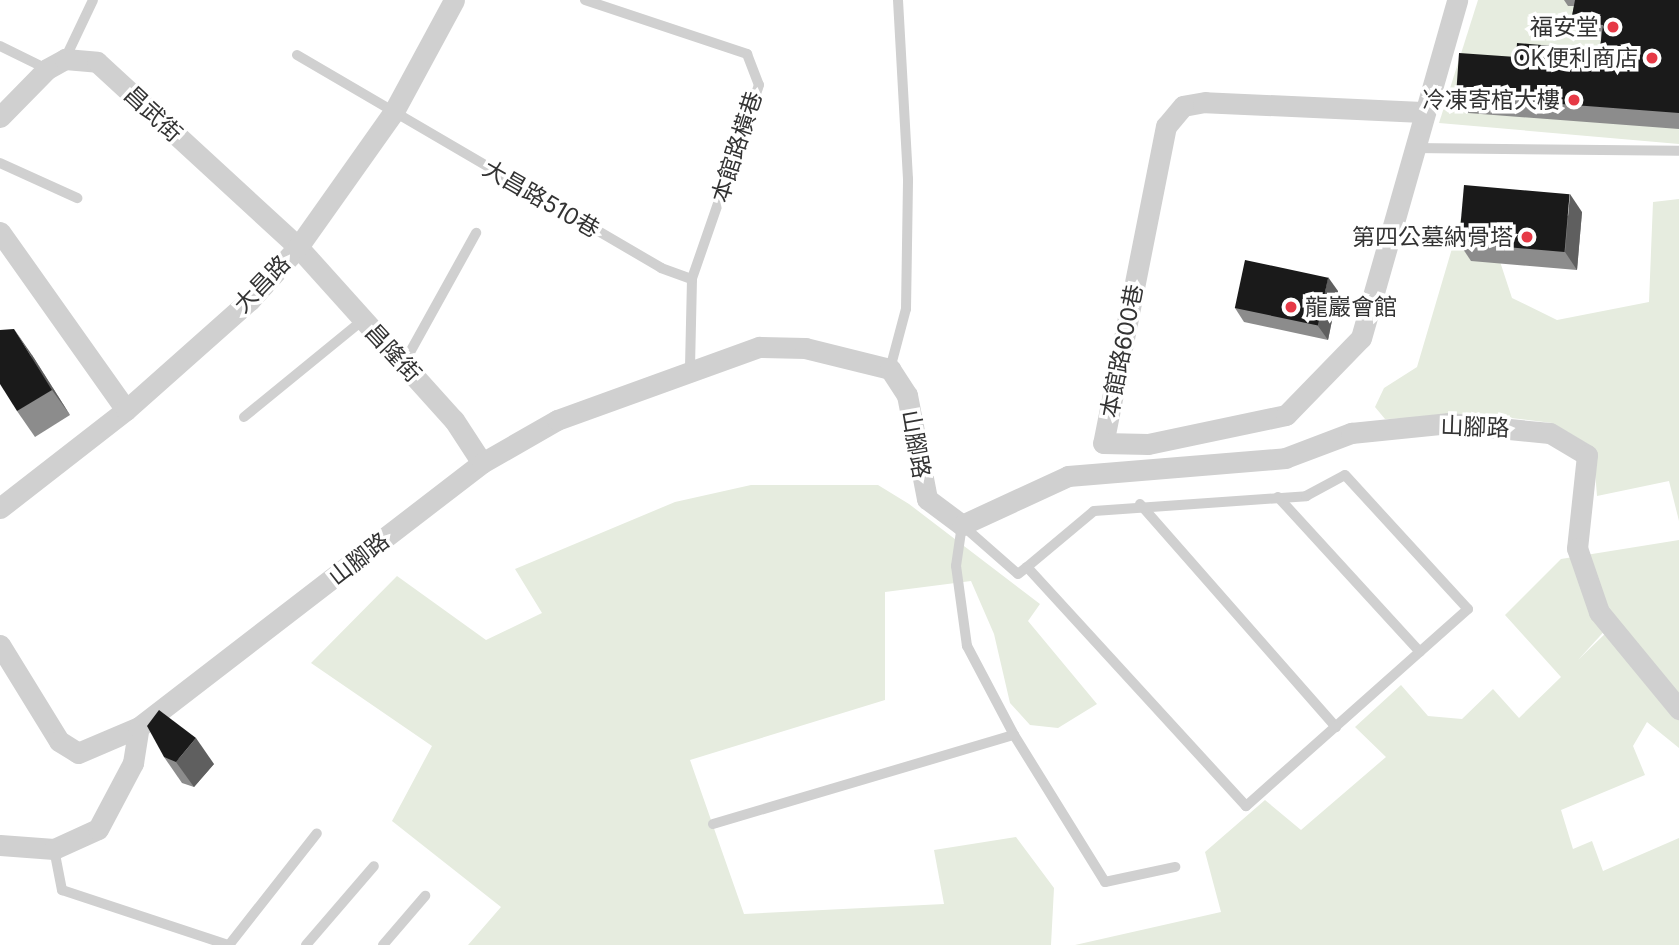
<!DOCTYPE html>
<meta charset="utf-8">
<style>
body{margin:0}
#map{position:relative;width:1679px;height:945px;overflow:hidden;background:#fff;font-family:Inter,"Noto Sans TC",sans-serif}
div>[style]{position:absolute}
.green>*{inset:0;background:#e6ecdf}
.lane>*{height:10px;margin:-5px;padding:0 5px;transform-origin:5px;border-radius:5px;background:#d0d0d0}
.street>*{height:21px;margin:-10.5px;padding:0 10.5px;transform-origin:10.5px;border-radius:10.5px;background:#d0d0d0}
.wall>*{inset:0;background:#8c8c8c}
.shaded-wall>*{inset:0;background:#5f5f5f}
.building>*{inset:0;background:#1a1a1a;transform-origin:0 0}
.dots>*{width:19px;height:19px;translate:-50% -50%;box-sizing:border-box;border:4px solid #fff;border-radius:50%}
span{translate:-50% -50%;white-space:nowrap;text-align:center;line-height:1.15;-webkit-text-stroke:7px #fff;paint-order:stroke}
.poi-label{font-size:23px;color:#333}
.right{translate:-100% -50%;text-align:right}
.left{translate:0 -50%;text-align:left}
.street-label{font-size:23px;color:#333}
</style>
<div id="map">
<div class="green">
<i style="clip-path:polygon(1478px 0,1679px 0,1679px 144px,1439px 123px)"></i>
<i style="clip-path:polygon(1679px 199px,1679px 521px,1669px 481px,1597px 496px,1593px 447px,1552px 423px,1494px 416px,1385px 419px,1375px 407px,1384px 388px,1417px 367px,1461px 218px,1484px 213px,1512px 298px,1557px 320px,1649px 302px,1653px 202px)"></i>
<i style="clip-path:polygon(751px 485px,878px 485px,909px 504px,1040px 604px,1028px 621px,1097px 704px,1058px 728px,1030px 725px,1010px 703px,994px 634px,971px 581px,885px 592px,885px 700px,690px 760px,744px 914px,944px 904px,934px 850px,1016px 837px,1054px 888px,1051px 945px,468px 945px,501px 907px,392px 821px,432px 746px,311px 663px,397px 576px,486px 640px,542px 613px,515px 569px,675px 502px)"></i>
<i style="clip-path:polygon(1679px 540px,1679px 707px,1610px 625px,1578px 660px,1609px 630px,1679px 713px,1679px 748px,1647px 722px,1633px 746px,1645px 775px,1561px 810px,1573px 849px,1592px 841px,1603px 871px,1679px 838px,1679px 945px,1075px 945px,1221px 912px,1205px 852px,1265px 800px,1301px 830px,1386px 757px,1355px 727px,1401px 685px,1428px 716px,1462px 719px,1493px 689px,1519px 718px,1561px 677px,1505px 615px,1561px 559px)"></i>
</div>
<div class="lane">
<i style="left:585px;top:0;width:171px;rotate:18.4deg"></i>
<i style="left:747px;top:54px;width:33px;rotate:69deg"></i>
<i style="left:759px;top:85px;width:205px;rotate:109.1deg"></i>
<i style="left:692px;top:279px;width:88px;rotate:91.3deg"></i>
<i style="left:0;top:46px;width:52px;rotate:26.1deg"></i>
<i style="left:297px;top:55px;width:422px;rotate:30.3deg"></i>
<i style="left:661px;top:268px;width:33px;rotate:20deg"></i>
<i style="left:65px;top:59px;width:65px;rotate:-64.6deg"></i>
<i style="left:1413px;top:148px;width:266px;rotate:0.6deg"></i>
<i style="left:0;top:163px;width:85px;rotate:24.4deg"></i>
<i style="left:404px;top:363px;width:149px;rotate:-61deg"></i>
<i style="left:890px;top:369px;width:62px;rotate:-75.1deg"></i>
<i style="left:906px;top:309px;width:130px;rotate:-89.1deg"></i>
<i style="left:908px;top:179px;width:179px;rotate:-93.2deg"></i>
<i style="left:244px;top:417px;width:154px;rotate:-39.2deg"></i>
<i style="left:1278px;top:497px;width:210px;rotate:47.5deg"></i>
<i style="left:1140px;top:504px;width:297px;rotate:48.7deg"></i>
<i style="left:962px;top:525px;width:74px;rotate:41.2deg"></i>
<i style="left:1018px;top:574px;width:11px;rotate:-38deg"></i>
<i style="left:1027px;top:567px;width:87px;rotate:-39.9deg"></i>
<i style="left:1094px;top:511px;width:213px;rotate:-4deg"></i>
<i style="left:1306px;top:496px;width:44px;rotate:-28.3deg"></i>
<i style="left:1345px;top:475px;width:182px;rotate:47.5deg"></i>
<i style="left:1468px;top:609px;width:297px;rotate:138.4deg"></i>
<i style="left:1246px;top:806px;width:324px;rotate:-132.5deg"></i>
<i style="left:1014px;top:735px;width:173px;rotate:58.2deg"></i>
<i style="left:1105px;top:882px;width:72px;rotate:-12.1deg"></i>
<i style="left:713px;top:824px;width:314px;rotate:-16.5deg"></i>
<i style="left:1014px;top:735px;width:101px;rotate:-117.8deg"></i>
<i style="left:967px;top:646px;width:81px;rotate:-97.8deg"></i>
<i style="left:956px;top:566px;width:41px;rotate:-81.7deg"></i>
<i style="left:54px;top:849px;width:42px;rotate:79deg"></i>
<i style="left:62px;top:890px;width:175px;rotate:18.3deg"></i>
<i style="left:229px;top:945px;width:142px;rotate:-51.8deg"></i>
<i style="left:306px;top:945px;width:104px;rotate:-49.3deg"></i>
<i style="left:383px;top:945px;width:65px;rotate:-49.4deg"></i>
</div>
<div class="street">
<i style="left:1422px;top:112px;width:217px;rotate:-177.4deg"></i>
<i style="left:1205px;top:102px;width:22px;rotate:170deg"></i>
<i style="left:1183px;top:106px;width:26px;rotate:130deg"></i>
<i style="left:1166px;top:126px;width:323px;rotate:101.2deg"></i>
<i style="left:1103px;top:443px;width:45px;rotate:1.3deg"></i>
<i style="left:1148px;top:444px;width:141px;rotate:-11.9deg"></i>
<i style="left:1286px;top:415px;width:107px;rotate:-45.8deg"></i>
<i style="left:1361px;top:338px;width:351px;rotate:-74.1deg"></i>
<i style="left:0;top:117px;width:67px;rotate:-45.6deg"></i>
<i style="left:47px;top:69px;width:21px;rotate:-29deg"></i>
<i style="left:65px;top:59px;width:32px;rotate:5deg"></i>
<i style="left:97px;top:62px;width:273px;rotate:42.6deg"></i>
<i style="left:298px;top:247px;width:233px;rotate:48deg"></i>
<i style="left:454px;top:420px;width:51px;rotate:56.9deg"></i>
<i style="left:0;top:232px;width:218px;rotate:54.7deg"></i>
<i style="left:0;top:508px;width:160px;rotate:-37.9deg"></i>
<i style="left:126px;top:410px;width:166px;rotate:-41.6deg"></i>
<i style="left:250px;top:300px;width:72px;rotate:-47.8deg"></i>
<i style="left:298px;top:247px;width:164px;rotate:-54.7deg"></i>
<i style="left:393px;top:113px;width:128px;rotate:-61.6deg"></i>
<i style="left:0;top:645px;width:113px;rotate:58.4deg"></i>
<i style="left:59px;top:741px;width:22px;rotate:32deg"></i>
<i style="left:78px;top:753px;width:66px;rotate:-23.1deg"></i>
<i style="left:0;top:845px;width:54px;rotate:4.2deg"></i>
<i style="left:54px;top:849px;width:48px;rotate:-24.4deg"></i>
<i style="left:98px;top:829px;width:75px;rotate:-62.1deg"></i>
<i style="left:133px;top:763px;width:36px;rotate:-81deg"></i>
<i style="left:139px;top:727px;width:433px;rotate:-37.6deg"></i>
<i style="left:482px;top:463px;width:86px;rotate:-29.8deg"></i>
<i style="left:557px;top:420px;width:215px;rotate:-19.9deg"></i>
<i style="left:759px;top:347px;width:46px;rotate:1.2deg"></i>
<i style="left:805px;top:348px;width:88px;rotate:13.9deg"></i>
<i style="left:890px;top:369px;width:31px;rotate:57deg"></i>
<i style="left:907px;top:395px;width:106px;rotate:79.1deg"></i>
<i style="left:927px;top:499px;width:44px;rotate:36.6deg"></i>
<i style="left:962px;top:525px;width:117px;rotate:-24.8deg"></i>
<i style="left:1068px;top:476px;width:218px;rotate:-4.7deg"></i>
<i style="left:1285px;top:458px;width:71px;rotate:-20.7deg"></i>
<i style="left:1351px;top:433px;width:99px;rotate:-5.8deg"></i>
<i style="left:1449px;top:423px;width:101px;rotate:5.7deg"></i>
<i style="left:1550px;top:433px;width:43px;rotate:30.7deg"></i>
<i style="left:1587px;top:455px;width:94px;rotate:96.1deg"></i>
<i style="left:1577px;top:548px;width:68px;rotate:71deg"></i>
<i style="left:1599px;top:612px;width:126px;rotate:50.5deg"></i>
</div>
<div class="wall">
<i style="clip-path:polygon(1564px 0,1679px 0,1679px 129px,1468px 113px,1456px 96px,1516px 57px,1553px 46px,1562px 59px,1598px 63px,1601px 40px,1582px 38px,1571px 21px,1574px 6px,1568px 6px)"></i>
<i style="clip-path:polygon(1582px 212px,1577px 270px,1471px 261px,1459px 243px)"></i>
<i style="clip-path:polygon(1338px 291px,1328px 340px,1244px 322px,1235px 308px)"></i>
<i style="clip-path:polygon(32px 355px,70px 415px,35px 437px,17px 411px)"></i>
<i style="clip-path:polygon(164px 757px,214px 764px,194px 787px,182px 783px)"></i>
</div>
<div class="shaded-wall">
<i style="clip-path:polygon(1553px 46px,1564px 63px,1552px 58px)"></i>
<i style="clip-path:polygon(1570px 194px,1582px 212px,1577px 270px,1565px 252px)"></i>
<i style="clip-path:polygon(1328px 277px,1338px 291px,1328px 340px,1318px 326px)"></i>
<i style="clip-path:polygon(14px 329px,32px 355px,70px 415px,52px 390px)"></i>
<i style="clip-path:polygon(196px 738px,214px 764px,194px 787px,176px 762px)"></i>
</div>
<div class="building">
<i style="clip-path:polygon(1575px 0,1679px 0,1679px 113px,1456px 96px,1459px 53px,1516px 57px,1517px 43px,1553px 46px,1552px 58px,1598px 63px,1603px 25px,1571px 21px)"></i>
<i style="left:1464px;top:185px;width:106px;height:58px;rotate:5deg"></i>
<i style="left:1245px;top:260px;width:85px;height:49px;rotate:12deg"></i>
<i style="clip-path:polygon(14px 329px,52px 390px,17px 411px,0 384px,0 330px)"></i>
<i style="clip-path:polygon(159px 710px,196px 738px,176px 762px,164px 757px,147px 726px)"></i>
</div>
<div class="dots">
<i style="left:1613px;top:27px;background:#e63946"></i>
<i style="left:1652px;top:58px;background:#e63946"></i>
<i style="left:1574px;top:100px;background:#e63946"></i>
<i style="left:1527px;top:237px;background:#e63946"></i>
<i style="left:1291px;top:307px;background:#e63946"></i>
</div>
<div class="poi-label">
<span class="right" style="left:1599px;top:27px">福安堂</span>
<span class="right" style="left:1638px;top:58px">OK便利商店</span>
<span class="right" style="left:1560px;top:100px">冷凍寄棺大樓</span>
<span class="right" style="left:1513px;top:237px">第四公墓納骨塔</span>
<span class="left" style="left:1305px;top:307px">龍巖會館</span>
</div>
<div class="street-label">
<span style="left:153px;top:114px;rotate:43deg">昌武街</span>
<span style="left:737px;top:147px;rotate:-72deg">本館路橫巷</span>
<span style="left:541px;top:199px;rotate:30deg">大昌路510巷</span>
<span style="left:262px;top:284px;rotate:-46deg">大昌路</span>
<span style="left:1122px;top:351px;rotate:-79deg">本館路600巷</span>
<span style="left:393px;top:353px;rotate:47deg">昌隆街</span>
<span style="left:1475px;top:427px;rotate:2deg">山腳路</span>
<span style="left:916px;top:444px;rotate:80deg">山腳路</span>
<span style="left:359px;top:559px;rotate:-38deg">山腳路</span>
</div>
</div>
